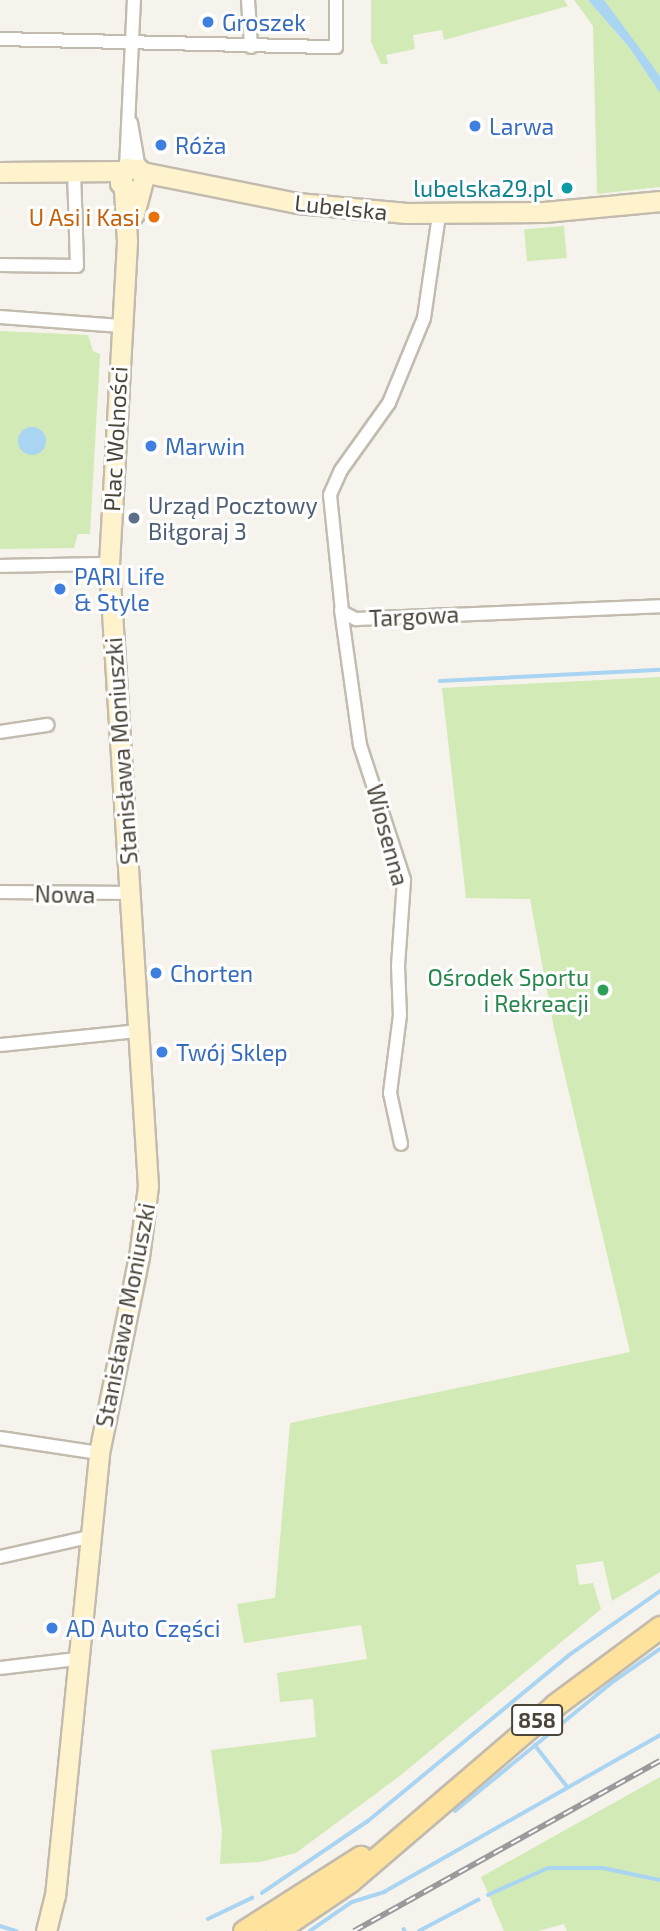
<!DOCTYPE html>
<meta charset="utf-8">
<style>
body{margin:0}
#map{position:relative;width:660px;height:1931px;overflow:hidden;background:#f6f3ec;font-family:"Exo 2",sans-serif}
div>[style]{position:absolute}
.green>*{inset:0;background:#d2eab5;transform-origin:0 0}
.water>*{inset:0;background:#a9d4f2}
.round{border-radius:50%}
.stream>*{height:3.5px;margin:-1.75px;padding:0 1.75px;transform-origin:1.75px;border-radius:1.75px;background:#a9d4f2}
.roads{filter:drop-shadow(2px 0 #c2bbae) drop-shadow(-2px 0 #c2bbae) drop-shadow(0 2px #c2bbae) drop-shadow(0 -2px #c2bbae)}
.street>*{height:12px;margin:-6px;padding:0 6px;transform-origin:6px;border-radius:6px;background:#fff}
.secondary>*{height:19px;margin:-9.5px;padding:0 9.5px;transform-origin:9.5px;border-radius:9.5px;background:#fff3cd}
.primary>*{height:21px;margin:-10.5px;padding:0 10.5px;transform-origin:10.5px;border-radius:10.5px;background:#ffe39c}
.rail>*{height:6px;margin-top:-3px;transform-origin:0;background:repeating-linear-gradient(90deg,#fff 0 10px,#9a9a9a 0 20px);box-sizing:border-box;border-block:2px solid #9a9a9a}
.dots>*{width:19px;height:19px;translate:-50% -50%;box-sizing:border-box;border:4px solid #fff;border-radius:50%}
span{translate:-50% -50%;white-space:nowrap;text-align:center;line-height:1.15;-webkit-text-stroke:6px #fff;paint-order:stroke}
.shield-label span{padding:2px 5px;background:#fff;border:2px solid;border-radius:5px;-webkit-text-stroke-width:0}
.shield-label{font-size:21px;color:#4b4439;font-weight:700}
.shop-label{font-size:23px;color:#366cbe}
.left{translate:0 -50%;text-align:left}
.culture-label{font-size:23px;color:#0d838f}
.right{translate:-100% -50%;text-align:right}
.street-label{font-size:23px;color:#4b4439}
.food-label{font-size:23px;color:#c56008}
.service-label{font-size:23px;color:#4e5e75}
.leisure-label{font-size:23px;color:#27864d}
</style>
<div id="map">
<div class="green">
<i style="clip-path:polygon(371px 0,564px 0,568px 6px,444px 40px,442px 30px,413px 35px,415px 49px,386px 55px,388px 64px,381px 64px,371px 42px)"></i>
<i style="clip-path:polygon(574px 0,588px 0,629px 47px,660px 93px,660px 187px,597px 194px,593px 26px)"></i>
<i style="clip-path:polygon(604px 0,660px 0,660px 76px,612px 14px)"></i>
<i style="left:564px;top:226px;width:32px;height:40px;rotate:85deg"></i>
<i style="clip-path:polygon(0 331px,88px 335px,93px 351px,100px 354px,90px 534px,78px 534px,74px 548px,0 549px)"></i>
<i style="clip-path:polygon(660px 677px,660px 1572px,612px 1601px,603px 1561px,576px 1565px,579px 1585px,593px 1583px,601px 1609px,401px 1775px,296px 1853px,260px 1862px,220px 1864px,222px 1831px,211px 1750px,316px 1737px,313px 1699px,280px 1702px,277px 1673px,367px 1659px,361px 1625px,244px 1643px,237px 1604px,275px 1598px,290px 1423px,630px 1352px,554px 1029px,530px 899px,466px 898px,442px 688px)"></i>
<i style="clip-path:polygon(660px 1777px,660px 1931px,567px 1931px,564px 1924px,538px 1931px,504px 1931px,481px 1877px)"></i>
</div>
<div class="water">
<i style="clip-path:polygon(588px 0,604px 0,660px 76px,660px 93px,629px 47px)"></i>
<i class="round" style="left:18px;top:427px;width:28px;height:28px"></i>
</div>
<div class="stream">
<i style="left:440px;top:681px;width:220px;rotate:-2.9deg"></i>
<i style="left:535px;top:1745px;width:51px;rotate:52.2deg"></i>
<i style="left:455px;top:1811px;width:200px;rotate:-39.3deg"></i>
<i style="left:610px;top:1684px;width:61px;rotate:-35deg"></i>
<i style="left:262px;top:1893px;width:128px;rotate:-34.2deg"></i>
<i style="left:368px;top:1821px;width:259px;rotate:-39.5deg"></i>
<i style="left:568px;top:1656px;width:113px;rotate:-35.2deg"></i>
<i style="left:488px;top:1895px;width:66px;rotate:-24.2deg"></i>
<i style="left:548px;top:1868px;width:55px"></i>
<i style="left:603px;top:1868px;width:58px;rotate:11.9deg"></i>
<i style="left:208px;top:1919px;width:49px;rotate:-25.5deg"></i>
<i style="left:0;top:1926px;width:17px;rotate:17deg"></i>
<i style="left:404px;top:1929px;width:2px;rotate:63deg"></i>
<i style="left:310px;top:1931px;width:51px;rotate:-34.6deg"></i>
<i style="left:352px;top:1902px;width:34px;rotate:-17deg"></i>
<i style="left:384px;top:1892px;width:318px;rotate:-29.6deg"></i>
<i style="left:419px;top:1931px;width:67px;rotate:-27.7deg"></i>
</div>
<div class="roads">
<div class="street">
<i style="left:248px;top:0;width:47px;rotate:86.3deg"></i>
<i style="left:0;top:39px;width:336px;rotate:1.4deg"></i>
<i style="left:336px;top:47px;width:47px;rotate:-90deg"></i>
<i style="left:131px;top:123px;width:47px;rotate:80.1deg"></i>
<i style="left:126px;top:168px;width:168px;rotate:-87.3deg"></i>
<i style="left:439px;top:215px;width:104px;rotate:98.3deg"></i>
<i style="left:424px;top:318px;width:92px;rotate:112.4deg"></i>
<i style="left:389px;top:403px;width:82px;rotate:125.6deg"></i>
<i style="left:341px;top:470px;width:27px;rotate:114deg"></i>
<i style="left:330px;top:495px;width:118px;rotate:84.1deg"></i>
<i style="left:342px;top:612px;width:16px;rotate:27deg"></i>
<i style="left:356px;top:619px;width:304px;rotate:-2.4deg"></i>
<i style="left:0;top:265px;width:77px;rotate:0.7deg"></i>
<i style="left:77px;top:266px;width:94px;rotate:-91.8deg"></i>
<i style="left:0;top:317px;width:121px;rotate:4.3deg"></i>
<i style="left:0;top:566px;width:109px;rotate:-1.1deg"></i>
<i style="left:341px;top:610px;width:136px;rotate:82deg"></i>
<i style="left:360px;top:745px;width:142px;rotate:71.9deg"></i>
<i style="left:404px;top:880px;width:86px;rotate:94deg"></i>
<i style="left:398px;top:966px;width:49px;rotate:87.7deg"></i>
<i style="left:400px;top:1015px;width:79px;rotate:97.3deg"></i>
<i style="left:390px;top:1093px;width:52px;rotate:77.8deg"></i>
<i style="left:0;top:732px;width:48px;rotate:-8.5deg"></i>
<i style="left:0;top:892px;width:131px;rotate:0.4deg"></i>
<i style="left:0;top:1045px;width:139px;rotate:-5.8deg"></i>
<i style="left:0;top:1438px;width:100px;rotate:8.6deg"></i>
<i style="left:0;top:1557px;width:91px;rotate:-12.7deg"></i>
<i style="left:0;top:1668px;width:77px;rotate:-6.8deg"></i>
</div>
<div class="secondary">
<i style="left:0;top:172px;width:123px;rotate:-0.5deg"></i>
<i style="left:142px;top:172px;width:158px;rotate:11.3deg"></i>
<i style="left:297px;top:203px;width:110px;rotate:5.2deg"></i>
<i style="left:407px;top:213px;width:137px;rotate:-0.4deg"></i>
<i style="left:544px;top:212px;width:117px;rotate:-5.4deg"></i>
<i style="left:134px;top:214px;width:39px;rotate:-75deg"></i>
<i style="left:144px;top:176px;width:9px;rotate:-126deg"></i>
<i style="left:139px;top:169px;width:13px;rotate:-176deg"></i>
<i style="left:126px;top:168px;width:16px;rotate:112deg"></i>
<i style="left:120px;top:183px;width:10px;rotate:45deg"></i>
<i style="left:127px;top:190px;width:9px;rotate:6deg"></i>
<i style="left:46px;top:1931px;width:36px;rotate:-76deg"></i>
<i style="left:55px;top:1896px;width:445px;rotate:-84.3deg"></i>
<i style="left:99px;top:1453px;width:200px;rotate:-78.5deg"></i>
<i style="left:139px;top:1257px;width:72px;rotate:-82.8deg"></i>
<i style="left:148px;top:1186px;width:623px;rotate:-93.59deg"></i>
<i style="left:109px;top:564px;width:324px;rotate:-86.8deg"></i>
<i style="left:127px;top:241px;width:52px;rotate:-93.3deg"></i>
</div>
<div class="primary">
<i style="left:244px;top:1931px;width:138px;rotate:-32.5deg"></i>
<i style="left:276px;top:1931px;width:89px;rotate:-34deg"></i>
<i style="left:350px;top:1881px;width:270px;rotate:-40.6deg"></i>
<i style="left:555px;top:1705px;width:131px;rotate:-36.6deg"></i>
</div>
</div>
<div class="rail">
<i style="left:354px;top:1931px;width:350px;rotate:-29.1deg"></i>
</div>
<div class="dots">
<i style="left:208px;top:22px;background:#3f7fe0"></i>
<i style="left:475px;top:126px;background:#3f7fe0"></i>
<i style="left:161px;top:145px;background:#3f7fe0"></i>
<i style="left:567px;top:188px;background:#0f9aa8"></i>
<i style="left:154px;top:217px;background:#e8710a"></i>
<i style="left:151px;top:446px;background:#3f7fe0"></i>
<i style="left:134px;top:518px;background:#5c6f8a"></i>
<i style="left:60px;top:589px;background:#3f7fe0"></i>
<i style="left:156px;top:973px;background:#3f7fe0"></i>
<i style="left:603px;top:990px;background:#2e9e5b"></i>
<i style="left:162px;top:1052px;background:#3f7fe0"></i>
<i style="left:52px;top:1628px;background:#3f7fe0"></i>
</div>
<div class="shield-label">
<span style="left:537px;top:1720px">858</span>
</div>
<div class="shop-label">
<span class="left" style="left:222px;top:22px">Groszek</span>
<span class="left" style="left:489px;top:126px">Larwa</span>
<span class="left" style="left:175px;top:145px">Róża</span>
<span class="left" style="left:165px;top:446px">Marwin</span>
<span class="left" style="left:74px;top:589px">PARI Life<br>&amp; Style</span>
<span class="left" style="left:170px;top:973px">Chorten</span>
<span class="left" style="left:176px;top:1052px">Twój Sklep</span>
<span class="left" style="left:66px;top:1628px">AD Auto Części</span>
</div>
<div class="culture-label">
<span class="right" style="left:553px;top:188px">lubelska29.pl</span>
</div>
<div class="street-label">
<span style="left:341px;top:207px;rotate:6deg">Lubelska</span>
<span style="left:115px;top:439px;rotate:-87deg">Plac Wolności</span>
<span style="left:414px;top:616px;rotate:-3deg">Targowa</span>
<span style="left:121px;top:751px;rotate:-94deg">Stanisława Moniuszki</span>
<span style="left:388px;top:835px;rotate:75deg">Wiosenna</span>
<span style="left:65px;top:894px;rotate:1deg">Nowa</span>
<span style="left:125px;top:1315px;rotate:-79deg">Stanisława Moniuszki</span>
</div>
<div class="food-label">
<span class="right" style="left:140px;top:217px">U Asi i Kasi</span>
</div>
<div class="service-label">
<span class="left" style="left:148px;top:518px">Urząd Pocztowy<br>Biłgoraj 3</span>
</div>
<div class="leisure-label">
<span class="right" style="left:589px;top:990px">Ośrodek Sportu<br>i Rekreacji</span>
</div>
</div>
